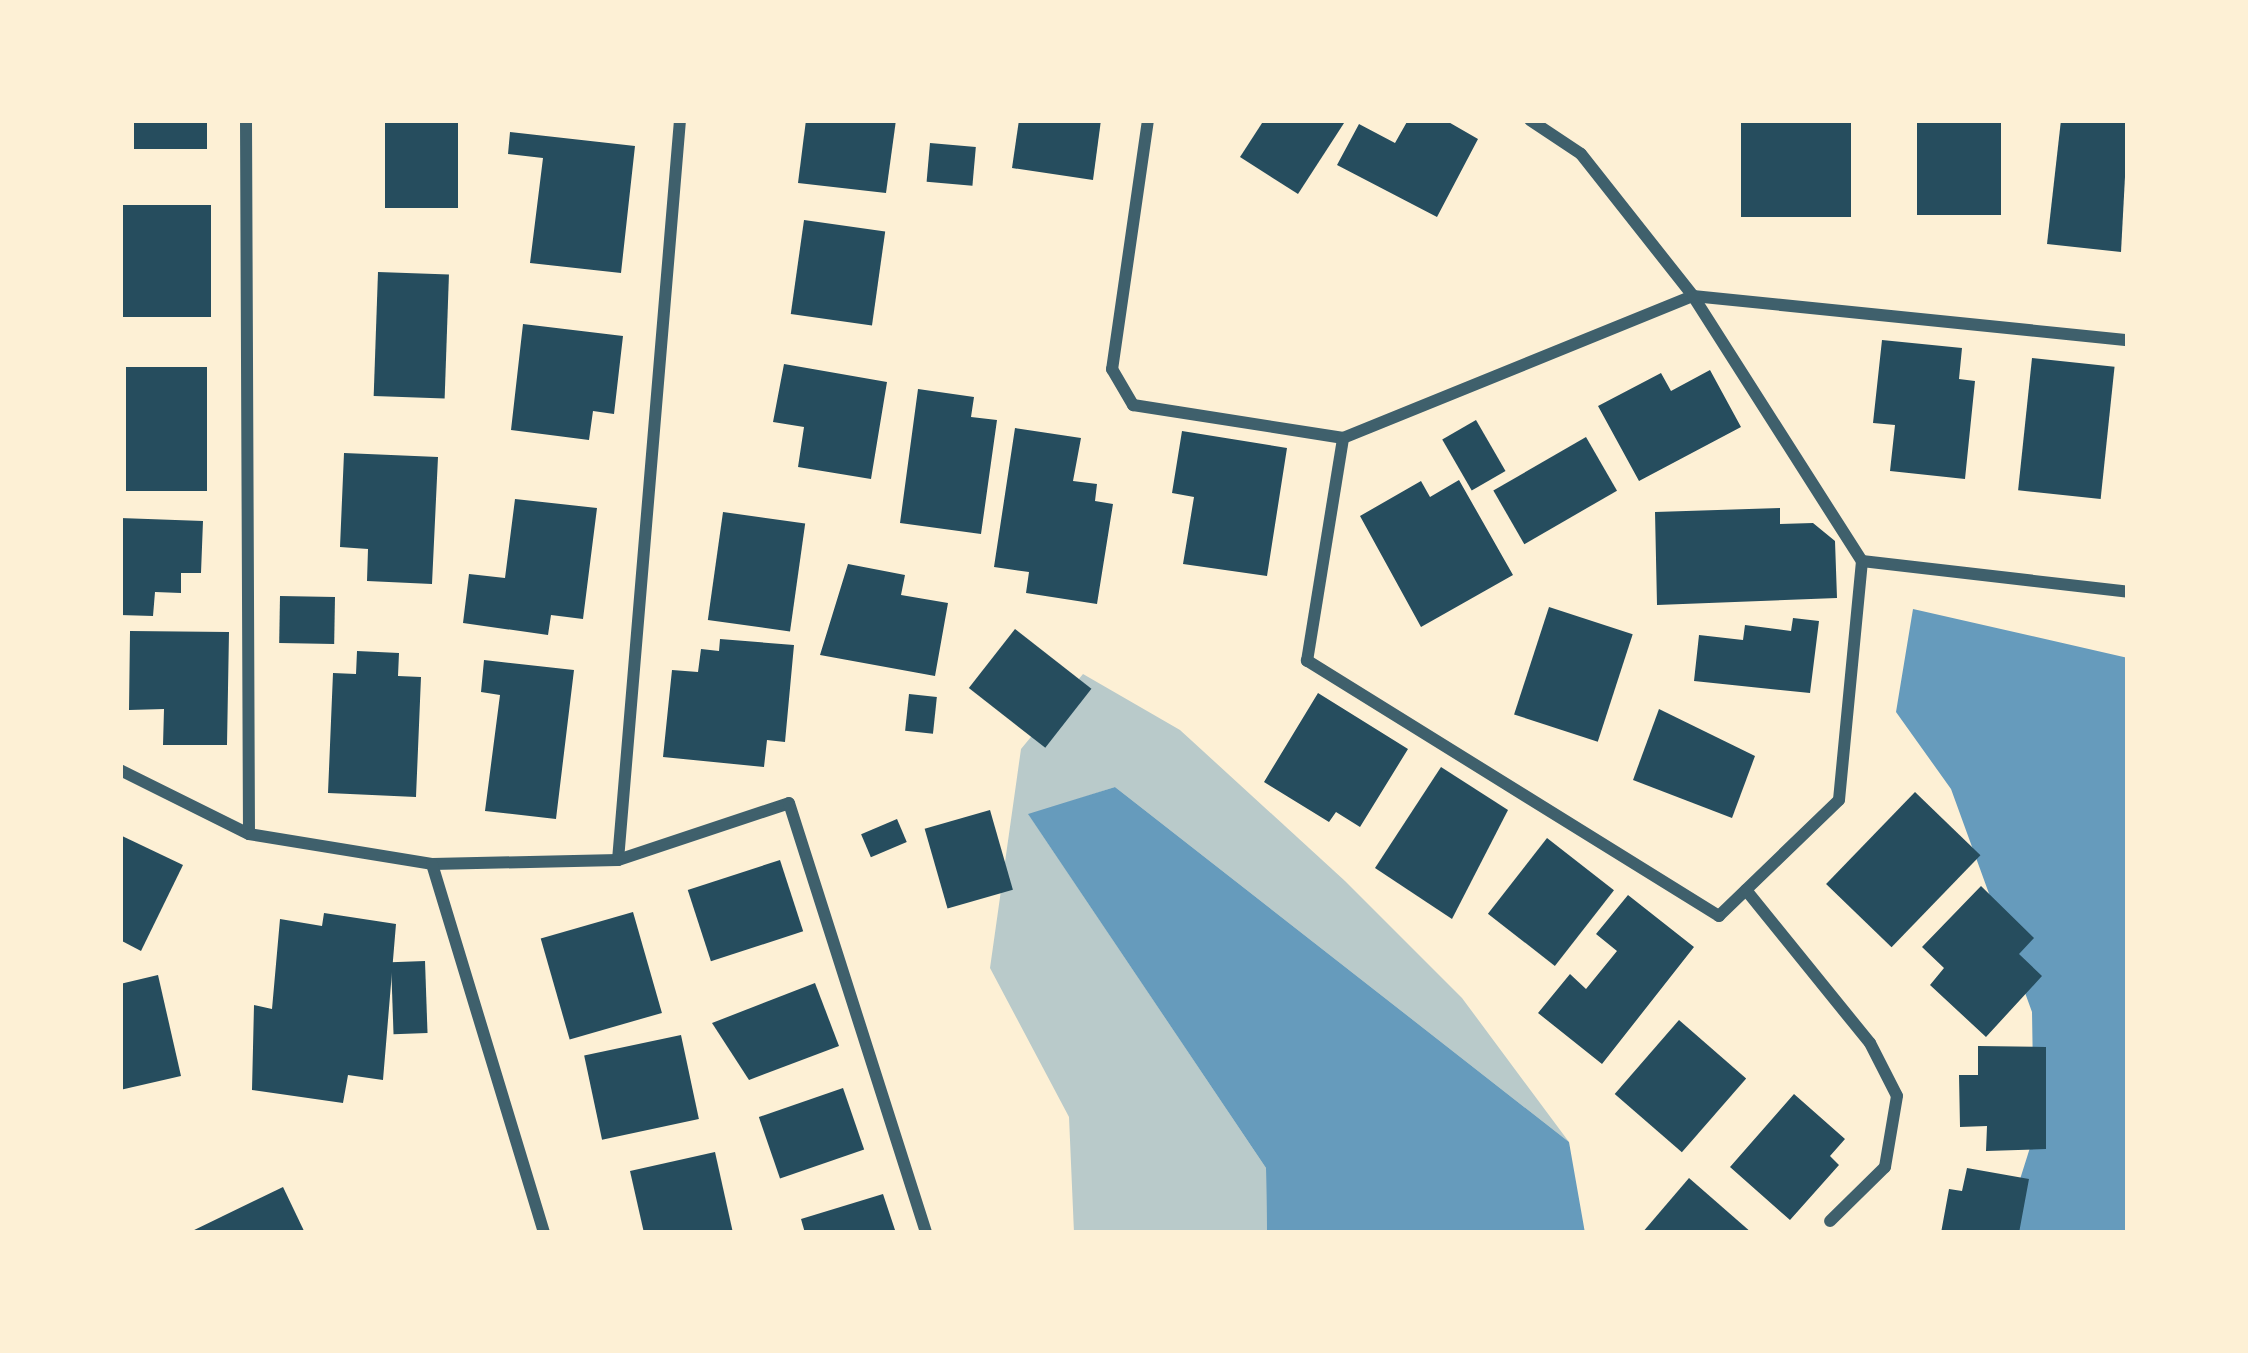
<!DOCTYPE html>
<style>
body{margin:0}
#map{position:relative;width:2248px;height:1353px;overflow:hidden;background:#fdf0d5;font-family:"DejaVu Sans",sans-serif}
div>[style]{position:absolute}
.green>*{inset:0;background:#b9caca}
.water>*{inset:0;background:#669bbc}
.building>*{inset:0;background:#264d5e;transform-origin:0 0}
.minor>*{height:12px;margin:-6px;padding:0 6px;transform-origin:6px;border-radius:6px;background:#3f606c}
span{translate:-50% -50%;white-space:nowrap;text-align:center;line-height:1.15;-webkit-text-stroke:12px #fdf0d5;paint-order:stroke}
.frame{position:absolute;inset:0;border:123px solid #fdf0d5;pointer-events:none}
</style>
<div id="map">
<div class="green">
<i style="clip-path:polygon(1083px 674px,1180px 730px,1345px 881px,1462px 998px,1569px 1142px,1115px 787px,1029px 815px,1266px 1168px,1267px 1233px,1074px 1233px,1069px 1117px,990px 968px,1021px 749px)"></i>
</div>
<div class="water">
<i style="clip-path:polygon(1913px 609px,2128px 658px,2128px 1233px,2003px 1233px,2034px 1135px,2032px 1012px,1951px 789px,1896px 712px)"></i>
<i style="clip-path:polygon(1115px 787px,1569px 1142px,1585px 1233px,1267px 1233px,1266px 1168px,1028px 814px)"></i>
</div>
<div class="building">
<i style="left:134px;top:120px;width:73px;height:29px"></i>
<i style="left:385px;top:120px;width:73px;height:88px"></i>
<i style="clip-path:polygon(806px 120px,896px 120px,886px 193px,798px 183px)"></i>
<i style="clip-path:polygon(1019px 120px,1101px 120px,1093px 180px,1012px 168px)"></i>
<i style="clip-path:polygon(1264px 120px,1346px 120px,1298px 194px,1240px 157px)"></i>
<i style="clip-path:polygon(1408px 120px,1445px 120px,1478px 139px,1437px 217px,1337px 165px,1359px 124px,1395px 143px)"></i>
<i style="left:1741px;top:120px;width:110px;height:97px"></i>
<i style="left:1917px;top:120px;width:84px;height:95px"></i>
<i style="clip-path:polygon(2061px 120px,2128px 120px,2121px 252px,2047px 244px)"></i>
<i style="clip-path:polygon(510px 132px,635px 146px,621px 273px,530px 263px,543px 158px,508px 154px)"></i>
<i style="left:930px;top:143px;width:46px;height:39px;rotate:5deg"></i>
<i style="left:120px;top:205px;width:91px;height:112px"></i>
<i style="left:804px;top:220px;width:82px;height:95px;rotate:8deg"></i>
<i style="left:378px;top:272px;width:71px;height:124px;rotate:2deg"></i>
<i style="clip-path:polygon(523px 324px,623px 336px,614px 414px,593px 411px,589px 440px,511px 430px)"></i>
<i style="clip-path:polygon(1882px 340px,1962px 348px,1959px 379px,1975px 381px,1965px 479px,1890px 471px,1895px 425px,1873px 423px)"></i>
<i style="left:2032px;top:358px;width:83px;height:133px;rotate:6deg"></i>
<i style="clip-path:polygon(784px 364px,887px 382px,871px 479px,798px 467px,804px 427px,773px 422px)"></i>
<i style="left:207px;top:367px;width:124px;height:81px;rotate:90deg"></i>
<i style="clip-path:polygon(1710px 370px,1741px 427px,1639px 481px,1598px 406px,1661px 373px,1671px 391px)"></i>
<i style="clip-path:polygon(918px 389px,974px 397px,971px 417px,997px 420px,981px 534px,900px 523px)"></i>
<i style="left:1476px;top:420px;width:59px;height:39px;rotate:60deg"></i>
<i style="clip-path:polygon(1015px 428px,1081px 438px,1073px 481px,1097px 484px,1095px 501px,1113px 504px,1097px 604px,1026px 593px,1029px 572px,994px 567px)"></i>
<i style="clip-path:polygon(1182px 431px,1287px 448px,1267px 576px,1183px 564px,1194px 497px,1172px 493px)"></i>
<i style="left:1586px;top:437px;width:62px;height:107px;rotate:60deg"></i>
<i style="clip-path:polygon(344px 453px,438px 457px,432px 584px,367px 581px,368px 549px,340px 547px)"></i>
<i style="clip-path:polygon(1459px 480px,1513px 575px,1421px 627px,1360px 516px,1421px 481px,1430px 497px)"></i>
<i style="clip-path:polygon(515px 499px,597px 508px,583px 619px,551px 615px,548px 635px,463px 623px,469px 574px,505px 578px)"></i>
<i style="clip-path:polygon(1780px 508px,1780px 524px,1813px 523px,1835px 541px,1837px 598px,1657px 605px,1655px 512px)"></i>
<i style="left:723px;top:512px;width:83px;height:109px;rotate:8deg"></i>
<i style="clip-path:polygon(120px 518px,203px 521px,201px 573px,181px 573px,181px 593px,155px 592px,153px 616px,120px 615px)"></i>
<i style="clip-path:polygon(848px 564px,905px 575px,901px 595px,948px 603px,935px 676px,820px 655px)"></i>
<i style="left:280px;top:596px;width:55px;height:47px;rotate:1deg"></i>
<i style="left:1549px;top:607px;width:88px;height:113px;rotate:18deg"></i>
<i style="clip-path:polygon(1793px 618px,1819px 621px,1810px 693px,1694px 681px,1699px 635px,1743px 640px,1745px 625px,1791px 631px)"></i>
<i style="left:1015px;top:629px;width:97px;height:75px;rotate:38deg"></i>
<i style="clip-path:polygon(130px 631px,229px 632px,227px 745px,163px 745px,164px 709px,129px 710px)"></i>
<i style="clip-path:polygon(720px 639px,794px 645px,785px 742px,767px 740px,764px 767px,663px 757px,672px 670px,698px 672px,701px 649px,719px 651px)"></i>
<i style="clip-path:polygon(357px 651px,399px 653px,398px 676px,421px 677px,416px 797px,328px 793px,333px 673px,356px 674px)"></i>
<i style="clip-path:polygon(484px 660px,574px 670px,556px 819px,485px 811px,500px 695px,481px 692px)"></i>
<i style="clip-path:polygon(1318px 693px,1408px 749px,1360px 827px,1336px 812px,1329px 822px,1264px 782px)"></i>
<i style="left:909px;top:694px;width:28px;height:37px;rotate:6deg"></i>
<i style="clip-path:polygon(1659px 709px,1755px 756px,1732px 818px,1633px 780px)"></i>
<i style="clip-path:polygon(1441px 767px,1508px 810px,1452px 919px,1375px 868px)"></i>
<i style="left:1915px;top:792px;width:91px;height:128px;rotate:44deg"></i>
<i style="left:990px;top:810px;width:83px;height:68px;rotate:74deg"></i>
<i style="left:897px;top:819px;width:25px;height:39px;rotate:67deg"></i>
<i style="clip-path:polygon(120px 835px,183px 865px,141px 951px,120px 940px)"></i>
<i style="left:1547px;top:838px;width:85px;height:96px;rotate:38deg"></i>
<i style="left:780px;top:860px;width:75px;height:97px;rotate:72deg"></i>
<i style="clip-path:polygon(1981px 886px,2034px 938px,2019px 954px,2042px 976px,1986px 1037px,1930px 985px,1944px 968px,1922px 947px)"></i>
<i style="clip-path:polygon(1628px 895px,1694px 947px,1602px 1064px,1538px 1013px,1570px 974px,1586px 989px,1617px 951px,1596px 934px)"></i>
<i style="left:633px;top:912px;width:105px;height:96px;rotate:74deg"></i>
<i style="clip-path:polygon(324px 913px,396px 924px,383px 1080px,348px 1075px,343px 1103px,252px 1090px,254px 1005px,272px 1009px,280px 919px,322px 926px)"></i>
<i style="left:425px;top:961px;width:72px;height:34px;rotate:88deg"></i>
<i style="clip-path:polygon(158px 975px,181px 1076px,120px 1090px,120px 984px)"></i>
<i style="clip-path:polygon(815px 983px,839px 1046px,749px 1080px,712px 1023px)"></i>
<i style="left:1679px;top:1020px;width:89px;height:98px;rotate:41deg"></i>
<i style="left:681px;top:1035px;width:86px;height:99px;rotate:78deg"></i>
<i style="clip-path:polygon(1978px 1046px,2046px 1047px,2046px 1149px,1986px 1151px,1987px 1126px,1960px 1127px,1959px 1075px,1978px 1075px)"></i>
<i style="left:843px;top:1088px;width:65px;height:89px;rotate:71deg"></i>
<i style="clip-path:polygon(1794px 1094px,1845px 1139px,1830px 1156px,1839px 1165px,1790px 1220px,1730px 1167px)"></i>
<i style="clip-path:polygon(715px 1152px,733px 1233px,644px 1233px,630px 1171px)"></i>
<i style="clip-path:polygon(1967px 1168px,2029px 1179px,2019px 1233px,1941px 1233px,1949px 1189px,1962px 1191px)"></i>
<i style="clip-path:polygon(1689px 1178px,1752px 1233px,1642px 1233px)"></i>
<i style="clip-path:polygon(283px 1187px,305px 1233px,188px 1233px)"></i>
<i style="clip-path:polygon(883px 1194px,896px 1233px,805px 1233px,801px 1219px)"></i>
</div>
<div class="minor">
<i style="left:246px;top:120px;width:714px;rotate:89.76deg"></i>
<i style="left:1148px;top:120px;width:252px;rotate:98.2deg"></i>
<i style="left:1112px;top:369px;width:42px;rotate:59.7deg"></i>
<i style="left:1133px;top:405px;width:213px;rotate:8.9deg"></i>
<i style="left:1343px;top:438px;width:378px;rotate:-22.1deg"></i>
<i style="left:1693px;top:296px;width:314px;rotate:57.5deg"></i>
<i style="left:1862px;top:561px;width:240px;rotate:95.5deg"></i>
<i style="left:1839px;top:800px;width:167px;rotate:136deg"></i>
<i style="left:1719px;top:916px;width:485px;rotate:-148.2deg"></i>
<i style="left:1307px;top:661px;width:226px;rotate:-80.8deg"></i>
<i style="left:1530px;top:120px;width:61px;rotate:33.7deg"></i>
<i style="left:1581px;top:154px;width:181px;rotate:51.7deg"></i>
<i style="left:1693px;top:296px;width:437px;rotate:5.8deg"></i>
<i style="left:1862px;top:561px;width:268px;rotate:6.6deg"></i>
<i style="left:120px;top:770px;width:144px;rotate:26.4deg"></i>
<i style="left:249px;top:834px;width:185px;rotate:9.3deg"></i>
<i style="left:432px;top:864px;width:186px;rotate:-1.2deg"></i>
<i style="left:618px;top:860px;width:743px;rotate:-85.21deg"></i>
<i style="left:618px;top:860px;width:180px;rotate:-18.4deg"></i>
<i style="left:789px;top:803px;width:451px;rotate:72.3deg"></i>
<i style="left:432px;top:864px;width:386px;rotate:73.1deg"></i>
<i style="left:1746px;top:890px;width:197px;rotate:51deg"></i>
<i style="left:1870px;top:1043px;width:59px;rotate:63deg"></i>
<i style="left:1897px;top:1096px;width:72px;rotate:99.6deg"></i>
<i style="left:1885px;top:1167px;width:77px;rotate:135.5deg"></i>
</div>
<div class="frame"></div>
</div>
